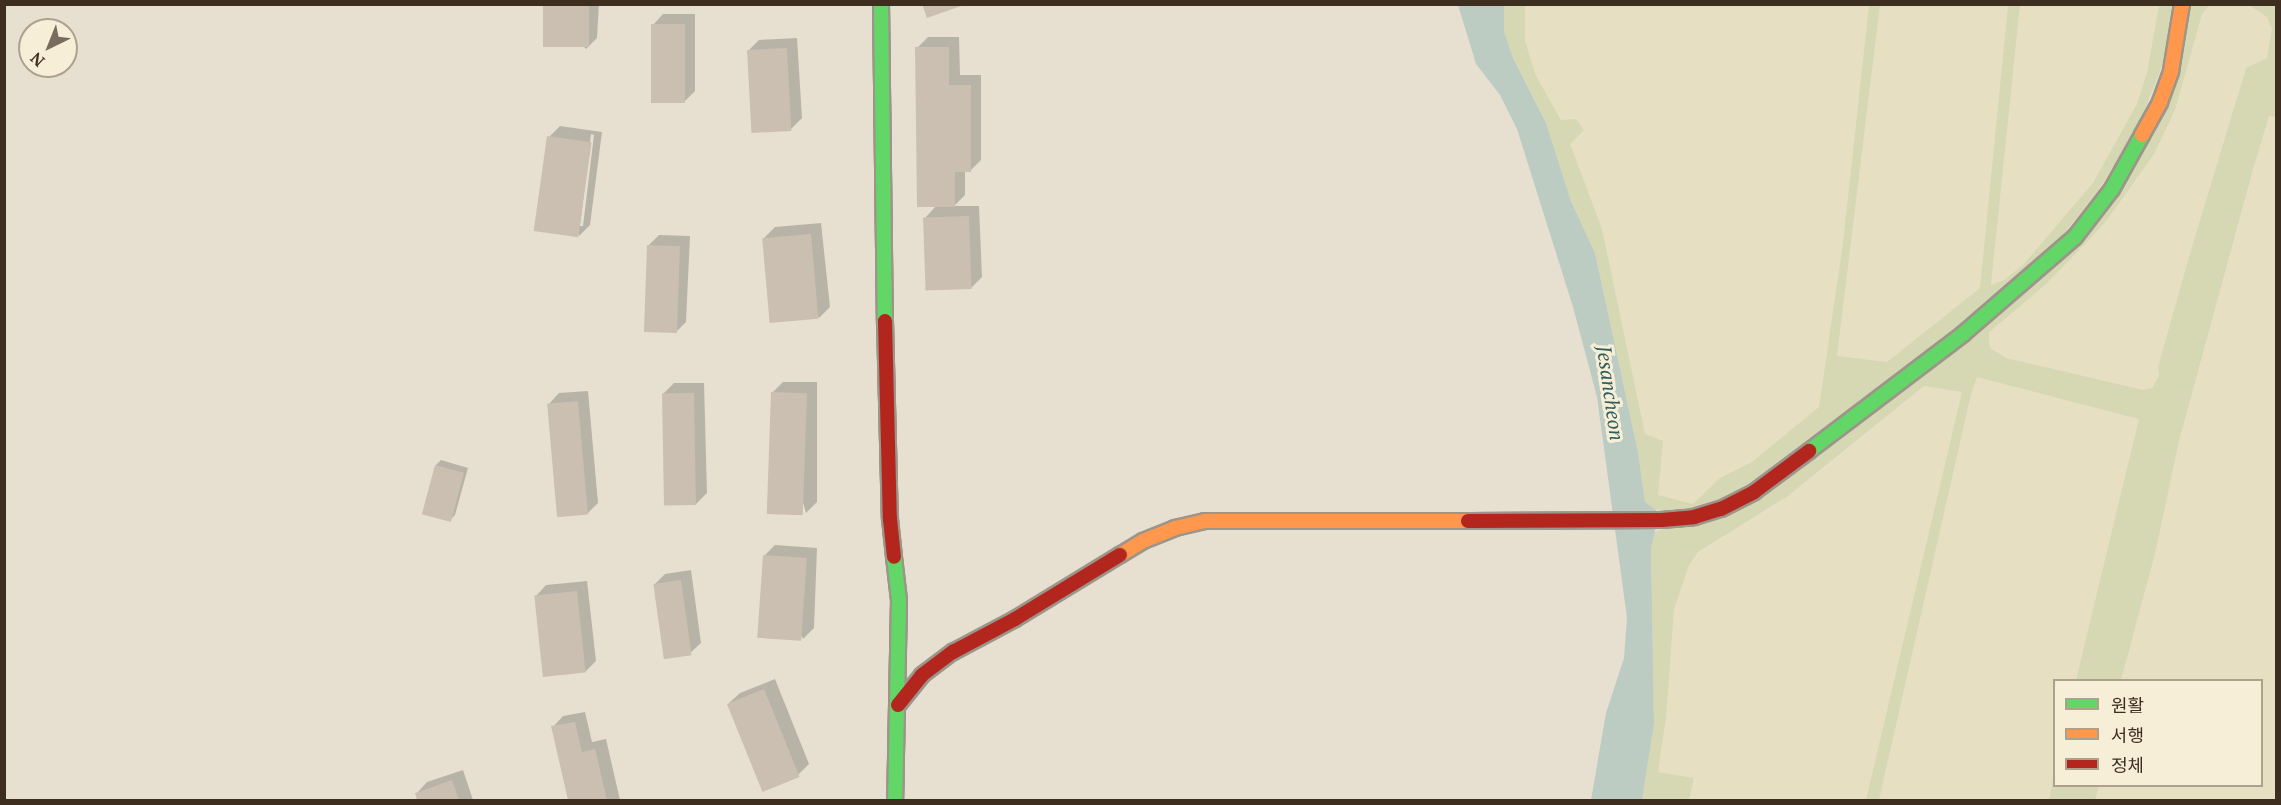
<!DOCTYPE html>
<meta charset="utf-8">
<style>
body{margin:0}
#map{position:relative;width:2281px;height:805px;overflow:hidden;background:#e7e0d1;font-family:"PT Serif","Noto Sans KR",serif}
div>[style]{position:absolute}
.farmland>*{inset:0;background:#e6dfc2}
.green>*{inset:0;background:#d6d7b3}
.water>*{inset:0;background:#bcccc2}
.shadow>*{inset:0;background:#0003}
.building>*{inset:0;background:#cbbfb2;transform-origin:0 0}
.roads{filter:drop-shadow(2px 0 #9c958a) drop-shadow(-2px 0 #9c958a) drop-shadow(0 2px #9c958a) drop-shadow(0 -2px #9c958a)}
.fast>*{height:14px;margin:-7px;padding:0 7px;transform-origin:7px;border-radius:7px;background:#63d668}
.slow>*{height:14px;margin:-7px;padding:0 7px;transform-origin:7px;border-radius:7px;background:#ff974d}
.jam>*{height:14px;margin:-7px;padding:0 7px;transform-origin:7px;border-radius:7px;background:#b3261e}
span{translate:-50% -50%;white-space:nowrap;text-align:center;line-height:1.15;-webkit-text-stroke:6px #f7eed8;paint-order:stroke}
.water-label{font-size:20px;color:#2f5d5a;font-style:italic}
.frame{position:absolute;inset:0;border:6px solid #3d2e20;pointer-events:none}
.legend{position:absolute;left:2053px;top:679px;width:210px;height:108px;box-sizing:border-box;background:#f7eed8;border:2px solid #ada18e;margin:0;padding:8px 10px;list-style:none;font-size:18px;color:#3d2e20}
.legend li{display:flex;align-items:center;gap:12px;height:30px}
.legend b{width:30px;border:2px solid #ada18e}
.north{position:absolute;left:18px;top:18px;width:60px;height:60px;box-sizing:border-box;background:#f7eed8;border:2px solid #ada18e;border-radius:50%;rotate:223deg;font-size:16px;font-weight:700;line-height:24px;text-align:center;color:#3d2e20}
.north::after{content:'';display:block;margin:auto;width:21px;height:27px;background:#786c5e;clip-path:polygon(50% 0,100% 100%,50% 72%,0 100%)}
</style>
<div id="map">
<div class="farmland">
<i style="clip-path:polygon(1525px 5px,1869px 5px,1843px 243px,1819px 408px,1752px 462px,1720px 478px,1693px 504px,1658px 496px,1663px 441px,1645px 434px,1602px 229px,1561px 120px,1536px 76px,1525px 41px)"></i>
<i style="clip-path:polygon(1880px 5px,2008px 5px,1980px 288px,1887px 362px,1837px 356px)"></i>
<i style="clip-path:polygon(2020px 5px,2159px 5px,2147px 73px,2137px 104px,2116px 145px,2093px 183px,2053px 233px,2023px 265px,2004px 280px,1991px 286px)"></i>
<i style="clip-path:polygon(2209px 5px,2249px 5px,2267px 17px,2272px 29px,2267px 58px,2245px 68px,2191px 250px,2158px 367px,2159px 376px,2152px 388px,2143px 390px,2006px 358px,1990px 348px,1989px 332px,2188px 58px,2202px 14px)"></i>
<i style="clip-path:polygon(2269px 115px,2276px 117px,2276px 800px,2095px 800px,2099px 786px,2262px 786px,2262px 680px,2121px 680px,2155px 554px,2179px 441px)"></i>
<i style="clip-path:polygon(1977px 377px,2140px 418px,2076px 680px,2054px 680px,2054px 775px,2049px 800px,1879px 800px,1971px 394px)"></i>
<i style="clip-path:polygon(1924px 386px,1962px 392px,1866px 800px,1689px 800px,1694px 778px,1658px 772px,1666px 718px,1674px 609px,1689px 565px,1698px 552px,1773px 507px,1831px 463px)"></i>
</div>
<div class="green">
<i style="clip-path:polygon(1504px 5px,1525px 5px,1525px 41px,1536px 76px,1561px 120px,1576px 119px,1584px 130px,1570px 144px,1602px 229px,1645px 434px,1663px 441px,1658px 495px,1693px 504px,1720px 478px,1752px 462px,1819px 407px,1843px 243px,1869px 5px,1880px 5px,1837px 356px,1887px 362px,1980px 288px,2008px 5px,2020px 5px,1991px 285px,2004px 280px,2023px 265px,2093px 183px,2137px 104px,2147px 73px,2159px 5px,2172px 5px,2164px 61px,2137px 130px,2099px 189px,2059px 240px,2018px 279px,1957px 328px,1749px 483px,1727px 496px,1692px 511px,1674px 512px,1656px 510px,1645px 502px,1638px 452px,1595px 253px,1571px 201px,1546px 123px,1513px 58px,1504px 31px)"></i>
<i style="clip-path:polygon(2191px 5px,2209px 5px,2202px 14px,2175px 110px,2154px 154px,2107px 220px,2085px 244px,2045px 285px,1989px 332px,1990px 348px,2006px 358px,2143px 390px,2152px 388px,2159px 376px,2158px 367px,2191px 250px,2246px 68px,2267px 58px,2272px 29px,2267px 17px,2249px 5px,2276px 5px,2276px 117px,2269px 116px,2251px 177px,2179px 441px,2155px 554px,2121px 680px,2076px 680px,2139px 419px,1977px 377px,1971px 394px,1879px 800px,1866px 800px,1962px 392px,1924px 386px,1788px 496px,1698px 552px,1689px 565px,1674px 609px,1666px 718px,1658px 772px,1694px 778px,1689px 800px,1642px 800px,1654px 724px,1651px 548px,1655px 532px,1672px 525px,1722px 516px,1758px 497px,1940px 362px,2042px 278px,2089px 228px,2112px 200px,2150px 140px,2177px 67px)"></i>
<i style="clip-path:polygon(2054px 775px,2054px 786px,2099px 786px,2095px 800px,2049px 800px)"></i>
</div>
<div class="water">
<i style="clip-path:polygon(1458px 5px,1504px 5px,1504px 31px,1513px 58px,1546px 123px,1571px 201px,1595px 253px,1638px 452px,1645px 502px,1656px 510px,1655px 532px,1651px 548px,1654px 724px,1642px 800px,1591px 800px,1606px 713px,1624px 658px,1627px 618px,1597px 397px,1573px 307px,1517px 129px,1500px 95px,1476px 64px)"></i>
</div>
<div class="shadow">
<i style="clip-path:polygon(544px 4px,599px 4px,597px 38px,586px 49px)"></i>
<i style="clip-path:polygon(663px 14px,695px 14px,695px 91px,684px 102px,653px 25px)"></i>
<i style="clip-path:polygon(928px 37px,959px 37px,960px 75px,981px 75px,981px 160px,970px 171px,965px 171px,965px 195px,954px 206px,979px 206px,982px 277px,971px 288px,925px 218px,937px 205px,917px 48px)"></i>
<i style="clip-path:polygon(797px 38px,802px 118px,791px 129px,748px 51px,759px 40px)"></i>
<i style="clip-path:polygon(evenodd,560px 126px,602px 132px,590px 225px,579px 236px,549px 137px,560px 126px,591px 134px,594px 135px,583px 226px,580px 226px,591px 134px)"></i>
<i style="clip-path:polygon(821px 223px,830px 307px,819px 318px,764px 238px,775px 227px)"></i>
<i style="clip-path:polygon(659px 235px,690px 236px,686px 322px,675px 333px,649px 245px)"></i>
<i style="clip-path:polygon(783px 382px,817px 382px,817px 502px,806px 513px,772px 393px)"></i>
<i style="clip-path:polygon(674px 383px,704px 383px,707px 493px,696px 504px,663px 394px)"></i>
<i style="clip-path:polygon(588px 391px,598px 503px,587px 514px,549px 404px,559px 393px)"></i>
<i style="clip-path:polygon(441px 460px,468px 468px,455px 515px,449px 521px,436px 465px)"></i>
<i style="clip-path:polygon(775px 545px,817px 548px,814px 628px,803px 639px,764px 556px)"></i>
<i style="clip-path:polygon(691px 570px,701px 643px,690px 653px,654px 585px,665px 574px)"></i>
<i style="clip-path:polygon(587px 581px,596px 661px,585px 672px,536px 596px,546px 585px)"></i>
<i style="clip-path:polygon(775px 679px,809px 764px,798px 775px,729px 703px,740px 693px)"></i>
<i style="clip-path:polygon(585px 712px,592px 742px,606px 739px,620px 800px,569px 800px,553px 727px,563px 716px)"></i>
<i style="clip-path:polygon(463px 770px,473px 800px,419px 800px,417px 793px,427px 782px)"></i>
</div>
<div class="building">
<i style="left:543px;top:4px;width:46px;height:43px"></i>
<i style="clip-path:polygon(922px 4px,964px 4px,964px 5px,927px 18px)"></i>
<i style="left:651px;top:24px;width:34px;height:79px"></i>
<i style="clip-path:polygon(915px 47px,949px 47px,949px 85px,971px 85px,971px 172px,955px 172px,955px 207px,917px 207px)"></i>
<i style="left:787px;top:48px;width:83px;height:40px;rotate:87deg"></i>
<i style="left:547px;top:136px;width:45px;height:96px;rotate:8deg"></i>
<i style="left:969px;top:216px;width:73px;height:46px;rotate:88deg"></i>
<i style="left:811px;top:234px;width:85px;height:49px;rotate:85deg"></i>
<i style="left:647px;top:245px;width:33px;height:87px;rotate:2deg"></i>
<i style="left:771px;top:392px;width:36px;height:122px;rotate:2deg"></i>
<i style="left:694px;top:393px;width:112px;height:32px;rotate:89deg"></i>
<i style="left:578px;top:401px;width:114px;height:31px;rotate:85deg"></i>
<i style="left:435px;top:465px;width:30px;height:51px;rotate:15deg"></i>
<i style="left:763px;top:555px;width:44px;height:83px;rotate:4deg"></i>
<i style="left:681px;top:580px;width:76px;height:28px;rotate:82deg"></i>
<i style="left:577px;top:591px;width:82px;height:43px;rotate:84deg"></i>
<i style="left:764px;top:689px;width:95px;height:40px;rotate:68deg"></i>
<i style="clip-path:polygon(575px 722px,582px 752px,595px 749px,607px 800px,568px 800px,551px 726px)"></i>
<i style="clip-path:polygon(452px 780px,459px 800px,417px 800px,415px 793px)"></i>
</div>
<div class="roads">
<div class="fast">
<i style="left:881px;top:4px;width:317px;rotate:89.3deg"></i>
<i style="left:1809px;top:451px;width:193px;rotate:-37.2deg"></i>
<i style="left:1963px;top:334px;width:148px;rotate:-40.9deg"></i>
<i style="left:2075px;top:237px;width:61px;rotate:-52.4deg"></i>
<i style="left:2112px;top:189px;width:62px;rotate:-60.9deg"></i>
<i style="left:894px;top:557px;width:43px;rotate:83.4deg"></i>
<i style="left:899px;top:600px;width:200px;rotate:91.1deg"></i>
</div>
<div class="slow">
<i style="left:2142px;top:135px;width:38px;rotate:-61deg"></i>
<i style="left:2160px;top:102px;width:33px;rotate:-70deg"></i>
<i style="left:2171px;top:71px;width:68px;rotate:-80.7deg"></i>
<i style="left:1120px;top:555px;width:27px;rotate:-31deg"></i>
<i style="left:1143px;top:541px;width:35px;rotate:-22deg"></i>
<i style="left:1175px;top:528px;width:31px;rotate:-13deg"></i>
<i style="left:1205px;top:521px;width:263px"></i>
</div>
<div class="jam">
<i style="left:885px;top:321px;width:198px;rotate:88.6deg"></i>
<i style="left:890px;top:519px;width:38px;rotate:84deg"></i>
<i style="left:1468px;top:521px;width:194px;rotate:-0.3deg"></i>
<i style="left:1662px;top:520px;width:32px;rotate:-5deg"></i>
<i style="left:1694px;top:517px;width:28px;rotate:-17deg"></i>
<i style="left:1721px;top:509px;width:37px;rotate:-27deg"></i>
<i style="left:1754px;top:492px;width:69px;rotate:-36.7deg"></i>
<i style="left:898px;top:705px;width:38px;rotate:-51deg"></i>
<i style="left:922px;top:675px;width:39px;rotate:-37deg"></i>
<i style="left:953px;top:652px;width:70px;rotate:-28deg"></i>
<i style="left:1015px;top:619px;width:123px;rotate:-31.4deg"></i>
</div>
</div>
<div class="water-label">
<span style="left:1611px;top:393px;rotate:82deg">Jesancheon</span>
</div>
<div class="frame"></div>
<ul class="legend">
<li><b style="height:8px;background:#63d668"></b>원활</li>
<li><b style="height:8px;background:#ff974d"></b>서행</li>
<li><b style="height:8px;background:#b3261e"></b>정체</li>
</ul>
<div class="north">N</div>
</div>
